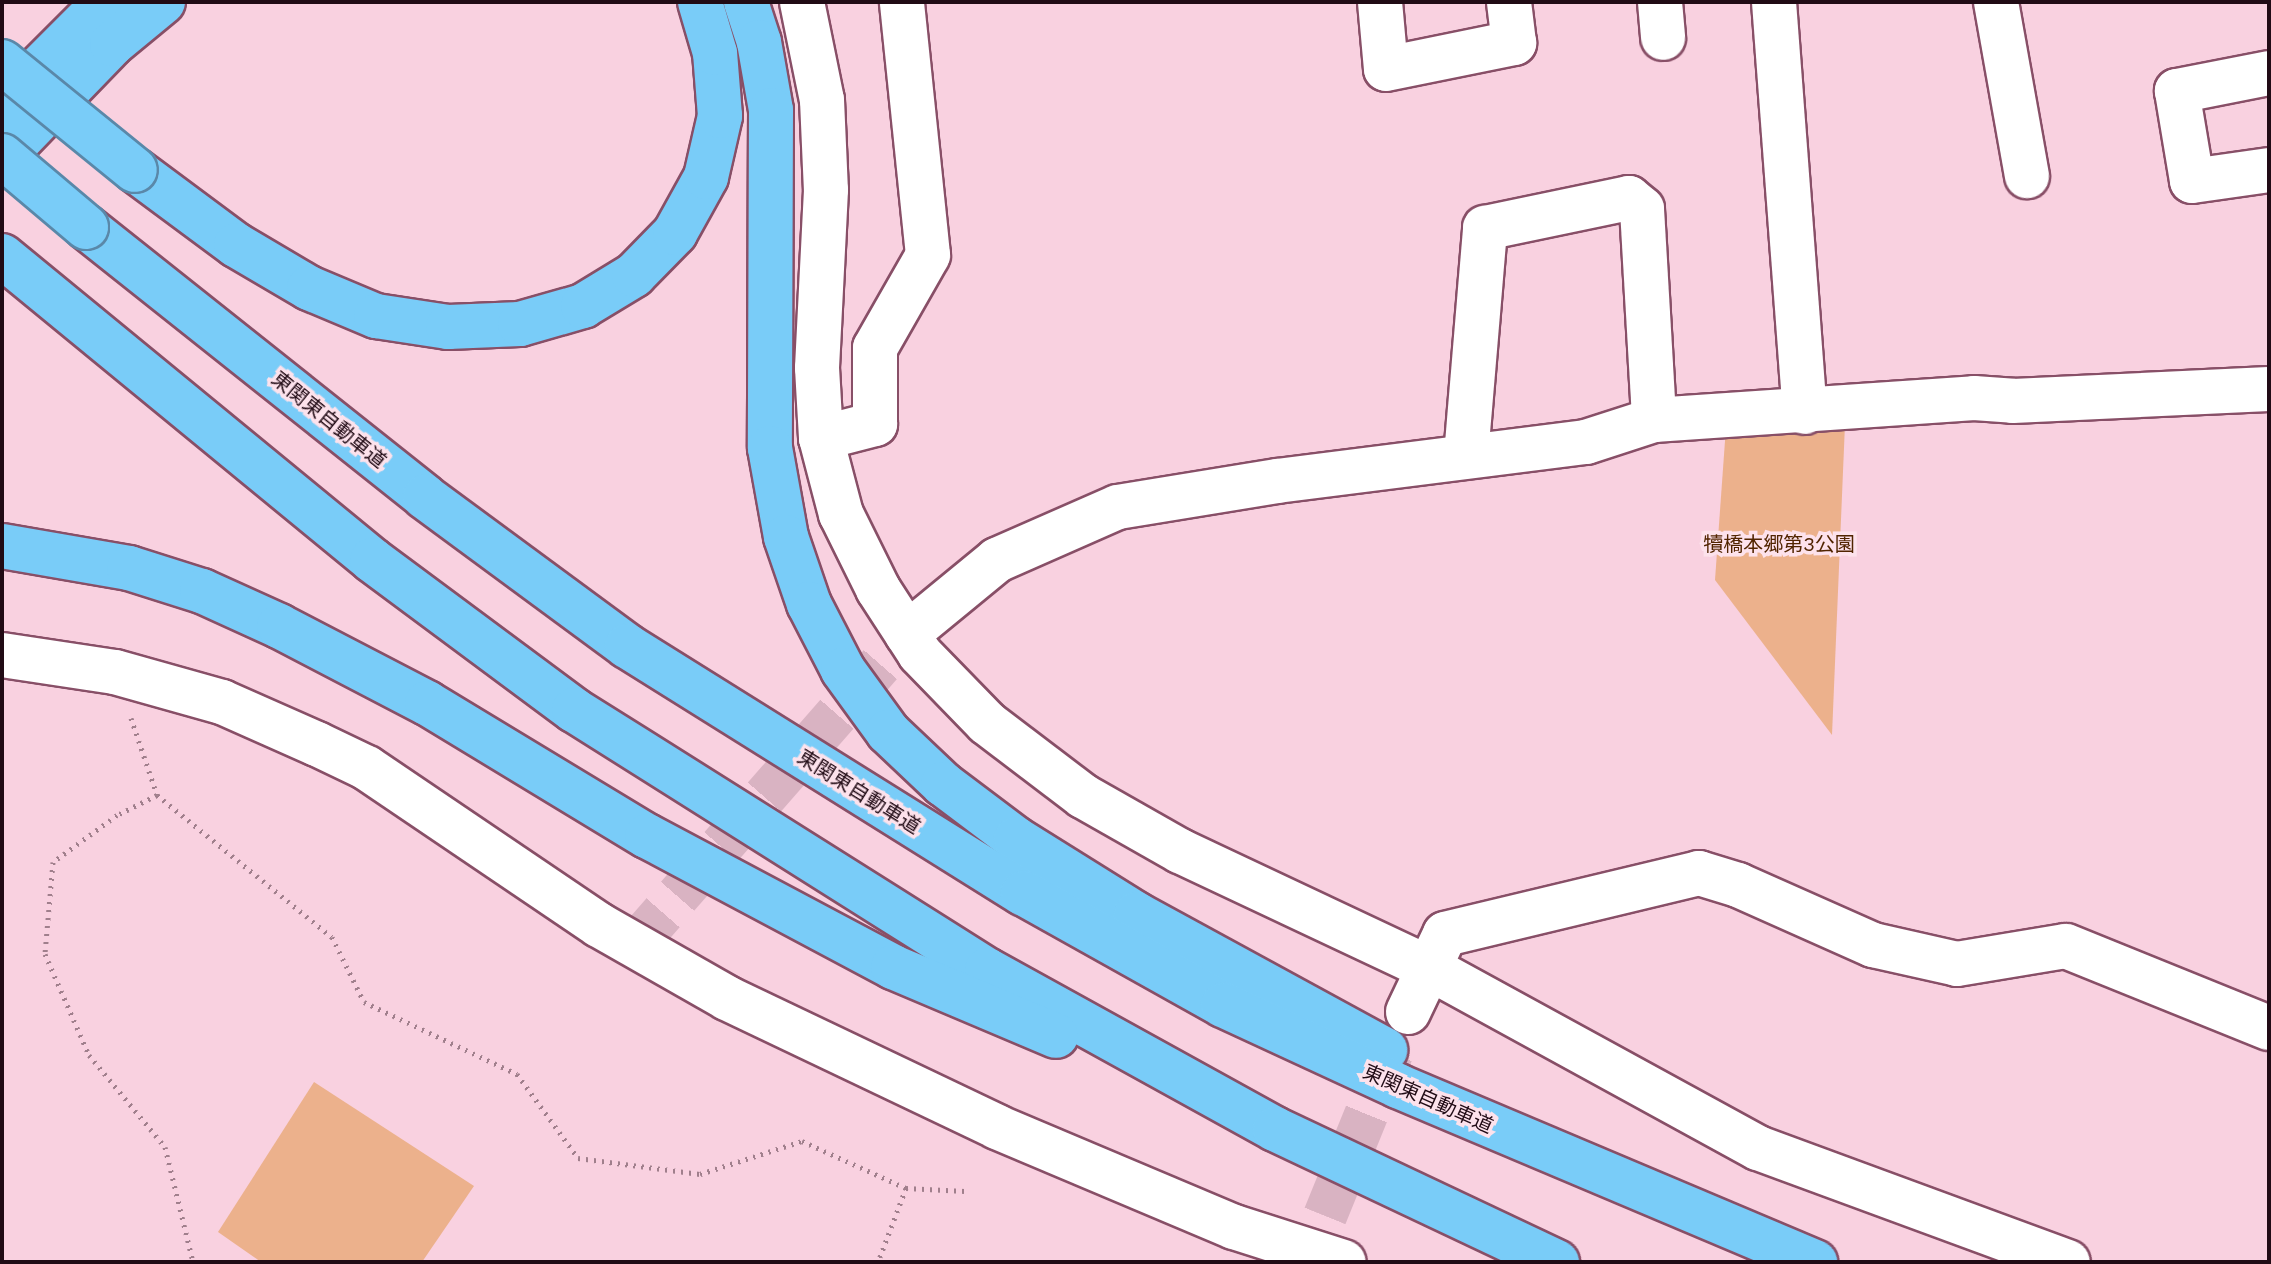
<!DOCTYPE html>
<meta charset="utf-8">
<style>
body{margin:0}
#map{position:relative;width:2271px;height:1264px;overflow:hidden;background:#f9d1e0;font-family:"Work Sans","Noto Sans JP",sans-serif}
div>[style]{position:absolute}
.green>*{inset:0;background:#ecb18c}
.minor-tunnel>*{height:44px;margin-top:-22px;transform-origin:0;background:repeating-linear-gradient(90deg,#d9b3c2 0 44px,transparent 0 66px)}
.path>*{height:5px;margin-top:-2.5px;transform-origin:0;background:repeating-linear-gradient(90deg,#a07f8c 0 2px,transparent 0 8px)}
.roads{filter:drop-shadow(2px 0 #884f67) drop-shadow(-2px 0 #884f67) drop-shadow(0 2px #884f67) drop-shadow(0 -2px #884f67)}
.minor>*{height:44px;margin:-22px;padding:0 22px;transform-origin:22px;border-radius:22px;background:#fff}
.highway>*{height:44px;margin:-22px;padding:0 22px;transform-origin:22px;border-radius:22px;background:#79ccf8}
.bridges{filter:drop-shadow(2px 0 #5a88a9) drop-shadow(-2px 0 #5a88a9) drop-shadow(0 2px #5a88a9) drop-shadow(0 -2px #5a88a9)}
.highway-bridge>*{height:44px;margin:-22px;padding:0 22px;transform-origin:22px;border-radius:22px;background:#79ccf8}
span{translate:-50% -50%;white-space:nowrap;text-align:center;line-height:1.15;-webkit-text-stroke:7px #fde2ec;paint-order:stroke}
.street-label{font-size:20px;color:#210b15}
.park-label{font-size:20px;color:#512400}
.frame{position:absolute;inset:0;border:4px solid #210b15;pointer-events:none}
</style>
<div id="map">
<div class="green">
<i style="clip-path:polygon(1845px 424px,1832px 735px,1715px 580px,1726px 427px)"></i>
<i style="clip-path:polygon(314px 1082px,474px 1186px,422px 1262px,261px 1262px,218px 1232px)"></i>
</div>
<div class="minor-tunnel">
<i style="left:634px;top:946px;width:415px;rotate:-48.8deg"></i>
<i style="left:1325px;top:1216px;width:186px;rotate:-67.9deg"></i>
</div>
<div class="path">
<i style="left:131px;top:718px;width:81px;rotate:71.3deg"></i>
<i style="left:157px;top:795px;width:45px;rotate:153.4deg"></i>
<i style="left:117px;top:815px;width:79px;rotate:143.7deg"></i>
<i style="left:53px;top:862px;width:92px;rotate:95deg"></i>
<i style="left:45px;top:954px;width:110px;rotate:66.5deg"></i>
<i style="left:89px;top:1055px;width:119px;rotate:50.4deg"></i>
<i style="left:165px;top:1147px;width:118px;rotate:76.3deg"></i>
<i style="left:157px;top:795px;width:225px;rotate:39.1deg"></i>
<i style="left:332px;top:937px;width:72px;rotate:63.8deg"></i>
<i style="left:364px;top:1002px;width:169px;rotate:25.2deg"></i>
<i style="left:517px;top:1074px;width:104px;rotate:54deg"></i>
<i style="left:578px;top:1158px;width:123px;rotate:7.5deg"></i>
<i style="left:700px;top:1174px;width:107px;rotate:-17.9deg"></i>
<i style="left:802px;top:1141px;width:114px;rotate:24.3deg"></i>
<i style="left:906px;top:1188px;width:79px;rotate:110.7deg"></i>
<i style="left:906px;top:1188px;width:59px;rotate:2.9deg"></i>
</div>
<div class="roads">
<div class="minor">
<i style="left:802px;top:2px;width:100px;rotate:78.5deg"></i>
<i style="left:822px;top:100px;width:90px;rotate:87.5deg"></i>
<i style="left:826px;top:190px;width:178px;rotate:92.9deg"></i>
<i style="left:817px;top:368px;width:70px;rotate:86.7deg"></i>
<i style="left:821px;top:438px;width:79px;rotate:75.3deg"></i>
<i style="left:841px;top:514px;width:84px;rotate:63.7deg"></i>
<i style="left:878px;top:589px;width:77px;rotate:57.1deg"></i>
<i style="left:920px;top:654px;width:96px;rotate:45.8deg"></i>
<i style="left:987px;top:723px;width:121px;rotate:37.2deg"></i>
<i style="left:1083px;top:796px;width:112px;rotate:29.6deg"></i>
<i style="left:1180px;top:851px;width:277px;rotate:25.2deg"></i>
<i style="left:1431px;top:969px;width:373px;rotate:28.7deg"></i>
<i style="left:1758px;top:1148px;width:330px;rotate:20.2deg"></i>
<i style="left:1380px;top:2px;width:67px;rotate:84.9deg"></i>
<i style="left:1386px;top:69px;width:131px;rotate:-11.5deg"></i>
<i style="left:1514px;top:43px;width:41px;rotate:-97deg"></i>
<i style="left:1660px;top:2px;width:36px;rotate:85deg"></i>
<i style="left:1774px;top:2px;width:411px;rotate:85.7deg"></i>
<i style="left:1996px;top:2px;width:177px;rotate:79.9deg"></i>
<i style="left:2269px;top:73px;width:94px;rotate:168.9deg"></i>
<i style="left:2177px;top:91px;width:91px;rotate:80.5deg"></i>
<i style="left:2192px;top:181px;width:78px;rotate:-8.1deg"></i>
<i style="left:821px;top:438px;width:56px;rotate:-14.5deg"></i>
<i style="left:875px;top:424px;width:76px;rotate:-90deg"></i>
<i style="left:875px;top:348px;width:107px;rotate:-60.3deg"></i>
<i style="left:928px;top:255px;width:254px;rotate:-95.9deg"></i>
<i style="left:1466px;top:456px;width:229px;rotate:-85.2deg"></i>
<i style="left:1485px;top:228px;width:147px;rotate:-11.8deg"></i>
<i style="left:1629px;top:198px;width:17px;rotate:40deg"></i>
<i style="left:1642px;top:209px;width:211px;rotate:86.7deg"></i>
<i style="left:907px;top:634px;width:117px;rotate:-39.4deg"></i>
<i style="left:997px;top:560px;width:132px;rotate:-23.7deg"></i>
<i style="left:1118px;top:507px;width:161px;rotate:-9.3deg"></i>
<i style="left:1277px;top:481px;width:311px;rotate:-7.2deg"></i>
<i style="left:1586px;top:442px;width:71px;rotate:-17.9deg"></i>
<i style="left:1654px;top:420px;width:321px;rotate:-3.9deg"></i>
<i style="left:1974px;top:398px;width:39px;rotate:4deg"></i>
<i style="left:2013px;top:401px;width:256px;rotate:-2.7deg"></i>
<i style="left:2px;top:655px;width:114px;rotate:8.6deg"></i>
<i style="left:115px;top:672px;width:111px;rotate:15.7deg"></i>
<i style="left:222px;top:702px;width:104px;rotate:23.9deg"></i>
<i style="left:317px;top:744px;width:55px;rotate:25.6deg"></i>
<i style="left:367px;top:768px;width:280px;rotate:34.1deg"></i>
<i style="left:599px;top:925px;width:147px;rotate:29.7deg"></i>
<i style="left:727px;top:998px;width:299px;rotate:25.5deg"></i>
<i style="left:997px;top:1127px;width:257px;rotate:22.9deg"></i>
<i style="left:1234px;top:1227px;width:115px;rotate:17.7deg"></i>
<i style="left:1408px;top:1012px;width:86px;rotate:-64.6deg"></i>
<i style="left:1445px;top:934px;width:261px;rotate:-13.5deg"></i>
<i style="left:1699px;top:873px;width:41px;rotate:17.1deg"></i>
<i style="left:1738px;top:885px;width:148px;rotate:24deg"></i>
<i style="left:1873px;top:945px;width:86px;rotate:12.7deg"></i>
<i style="left:1957px;top:964px;width:110px;rotate:-9.4deg"></i>
<i style="left:2066px;top:946px;width:219px;rotate:22deg"></i>
</div>
<div class="highway">
<i style="left:746px;top:2px;width:42px;rotate:72deg"></i>
<i style="left:759px;top:42px;width:69px;rotate:80deg"></i>
<i style="left:771px;top:110px;width:338px;rotate:90.2deg"></i>
<i style="left:770px;top:448px;width:90px;rotate:79.8deg"></i>
<i style="left:786px;top:537px;width:71px;rotate:71.1deg"></i>
<i style="left:809px;top:604px;width:74px;rotate:62.7deg"></i>
<i style="left:843px;top:670px;width:77px;rotate:54deg"></i>
<i style="left:888px;top:732px;width:76px;rotate:43.4deg"></i>
<i style="left:943px;top:784px;width:91px;rotate:37deg"></i>
<i style="left:1016px;top:839px;width:142px;rotate:32deg"></i>
<i style="left:1136px;top:914px;width:284px;rotate:28.6deg"></i>
<i style="left:2px;top:105px;width:146px;rotate:-45deg"></i>
<i style="left:2px;top:158px;width:158px;rotate:-46deg"></i>
<i style="left:112px;top:44px;width:66px;rotate:-39.5deg"></i>
<i style="left:135px;top:170px;width:126px;rotate:36.6deg"></i>
<i style="left:236px;top:245px;width:85px;rotate:30.5deg"></i>
<i style="left:309px;top:288px;width:73px;rotate:22.7deg"></i>
<i style="left:376px;top:316px;width:73px;rotate:8.7deg"></i>
<i style="left:448px;top:327px;width:72px;rotate:-2.4deg"></i>
<i style="left:520px;top:324px;width:66px;rotate:-15.9deg"></i>
<i style="left:583px;top:306px;width:60px;rotate:-31.3deg"></i>
<i style="left:634px;top:275px;width:59px;rotate:-45.7deg"></i>
<i style="left:675px;top:233px;width:64px;rotate:-61deg"></i>
<i style="left:706px;top:177px;width:63px;rotate:-77.1deg"></i>
<i style="left:720px;top:116px;width:63px;rotate:-94.5deg"></i>
<i style="left:715px;top:53px;width:53px;rotate:-106.4deg"></i>
<i style="left:86px;top:227px;width:433px;rotate:38.5deg"></i>
<i style="left:425px;top:497px;width:251px;rotate:36.4deg"></i>
<i style="left:627px;top:646px;width:467px;rotate:32deg"></i>
<i style="left:1023px;top:893px;width:229px;rotate:29.2deg"></i>
<i style="left:1223px;top:1005px;width:193px;rotate:24.8deg"></i>
<i style="left:1398px;top:1086px;width:453px;rotate:22.9deg"></i>
<i style="left:2px;top:256px;width:479px;rotate:39.4deg"></i>
<i style="left:372px;top:560px;width:252px;rotate:36.6deg"></i>
<i style="left:574px;top:710px;width:488px;rotate:32.2deg"></i>
<i style="left:987px;top:970px;width:329px;rotate:28.9deg"></i>
<i style="left:1275px;top:1129px;width:312px;rotate:25.3deg"></i>
<i style="left:2px;top:546px;width:129px;rotate:9.8deg"></i>
<i style="left:129px;top:568px;width:77px;rotate:17.5deg"></i>
<i style="left:202px;top:591px;width:85px;rotate:24.4deg"></i>
<i style="left:279px;top:626px;width:167px;rotate:27.5deg"></i>
<i style="left:427px;top:703px;width:257px;rotate:31.2deg"></i>
<i style="left:647px;top:836px;width:279px;rotate:28deg"></i>
<i style="left:893px;top:967px;width:177px;rotate:22.9deg"></i>
</div>
</div>
<div class="bridges">
<div class="highway-bridge">
<i style="left:2px;top:62px;width:171px;rotate:39.1deg"></i>
<i style="left:2px;top:156px;width:110px;rotate:40.2deg"></i>
</div>
</div>
<div class="street-label">
<span style="left:329px;top:420px;rotate:39deg">東関東自動車道</span>
<span style="left:859px;top:792px;rotate:32deg">東関東自動車道</span>
<span style="left:1428px;top:1099px;rotate:24deg">東関東自動車道</span>
</div>
<div class="park-label">
<span style="left:1779px;top:544px">犢橋本郷第3公園</span>
</div>
<div class="frame"></div>
</div>
